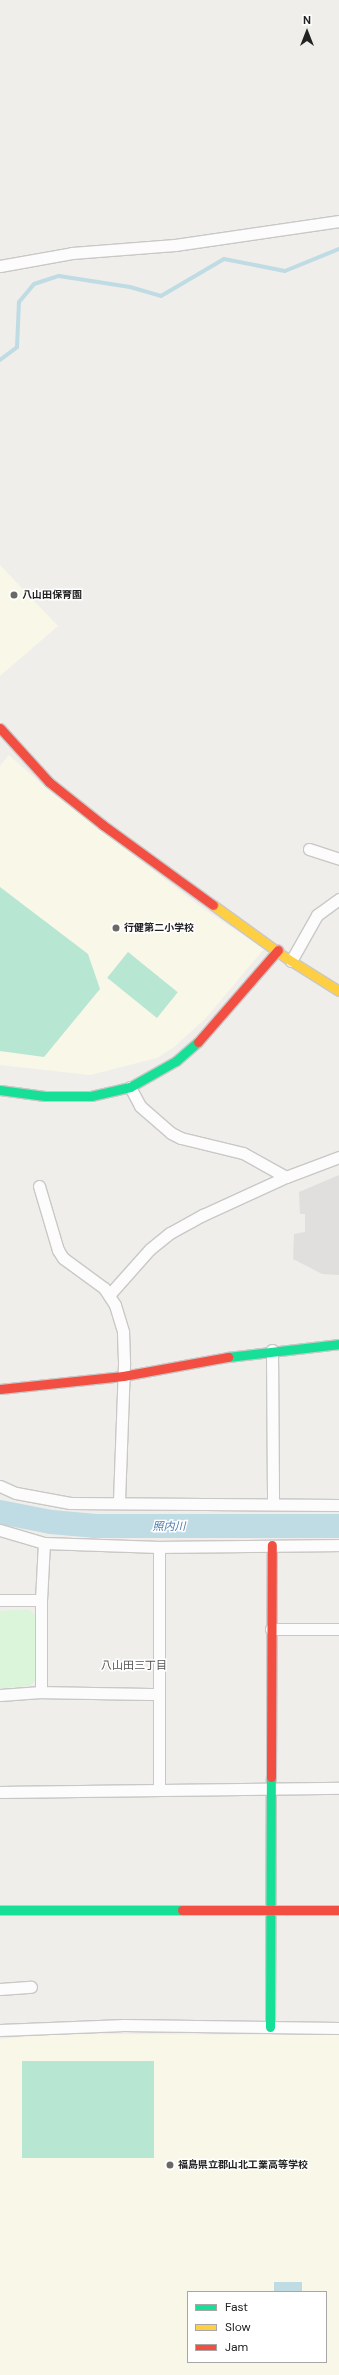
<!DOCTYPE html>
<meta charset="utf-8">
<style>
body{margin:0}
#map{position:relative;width:339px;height:2375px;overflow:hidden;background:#f0eeeb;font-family:"DM Sans","Noto Sans JP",sans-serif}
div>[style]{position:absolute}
.education>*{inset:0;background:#f8f7e8}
.park>*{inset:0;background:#daf5da}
.pitch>*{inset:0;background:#b7e6d2;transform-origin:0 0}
.parking>*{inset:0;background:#e0dfde}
.water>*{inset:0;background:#bfdbe3;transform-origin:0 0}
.stream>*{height:4px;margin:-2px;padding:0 2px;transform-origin:2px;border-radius:2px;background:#bfdbe3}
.river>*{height:24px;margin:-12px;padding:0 12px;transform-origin:12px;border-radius:12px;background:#bfdbe3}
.roads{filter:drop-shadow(1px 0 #c9c8c7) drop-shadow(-1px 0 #c9c8c7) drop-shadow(0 1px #c9c8c7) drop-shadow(0 -1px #c9c8c7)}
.street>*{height:11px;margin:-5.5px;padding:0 5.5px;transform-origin:5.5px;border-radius:5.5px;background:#fdfcfc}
.fast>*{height:9px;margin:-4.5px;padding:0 4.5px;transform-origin:4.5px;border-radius:4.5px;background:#16e098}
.slow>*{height:9px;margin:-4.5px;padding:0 4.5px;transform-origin:4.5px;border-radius:4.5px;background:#ffcf43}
.jam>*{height:9px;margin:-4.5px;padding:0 4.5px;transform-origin:4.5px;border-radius:4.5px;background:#f24e42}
.dots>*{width:11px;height:11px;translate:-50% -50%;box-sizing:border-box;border:2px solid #fff;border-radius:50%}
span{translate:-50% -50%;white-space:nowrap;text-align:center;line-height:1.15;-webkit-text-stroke:3px #fff;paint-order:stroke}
.poi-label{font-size:10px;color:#222;font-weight:700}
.left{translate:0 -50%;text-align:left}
.water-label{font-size:11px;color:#4a7aab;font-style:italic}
.neighbourhood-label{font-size:11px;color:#555}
.legend{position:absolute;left:187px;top:2291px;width:140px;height:72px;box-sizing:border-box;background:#fff;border:1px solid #a7a7a7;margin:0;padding:5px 7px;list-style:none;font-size:12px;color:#222}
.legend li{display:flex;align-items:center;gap:8px;height:20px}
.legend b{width:20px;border:1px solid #a7a7a7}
.north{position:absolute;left:287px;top:12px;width:40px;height:40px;-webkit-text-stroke:3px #fff;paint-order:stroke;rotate:0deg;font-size:11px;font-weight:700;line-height:16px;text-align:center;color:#222}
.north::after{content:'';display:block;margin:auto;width:14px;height:18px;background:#222;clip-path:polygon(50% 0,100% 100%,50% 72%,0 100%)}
</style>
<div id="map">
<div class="education">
<i style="clip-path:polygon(0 565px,58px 626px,0 676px)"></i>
<i style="clip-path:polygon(9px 755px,46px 788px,201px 907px,264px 949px,206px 1018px,174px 1047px,157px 1058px,90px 1075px,0 1065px,0 766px)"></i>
<i style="clip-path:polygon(evenodd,59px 2034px,339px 2035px,339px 2375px,0 2375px,0 2039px,59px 2034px,188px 2292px,326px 2292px,326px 2362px,188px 2362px,188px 2292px)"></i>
</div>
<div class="park">
<i style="clip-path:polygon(28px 1609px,35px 1615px,35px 1681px,29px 1686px,0 1688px,0 1611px)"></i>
</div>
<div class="pitch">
<i style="clip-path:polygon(0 887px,88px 954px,100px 989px,44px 1057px,0 1051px)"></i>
<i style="left:128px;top:952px;width:64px;height:33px;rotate:39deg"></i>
<i style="left:22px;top:2061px;width:132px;height:97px"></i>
</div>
<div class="parking">
<i style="clip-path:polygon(339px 1175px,339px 1275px,322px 1274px,293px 1259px,294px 1234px,305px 1232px,305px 1214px,300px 1214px,299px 1192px)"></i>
</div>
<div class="water">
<i style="left:274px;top:2282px;width:28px;height:10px"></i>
</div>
<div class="stream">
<i style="left:0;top:360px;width:21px;rotate:-37deg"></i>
<i style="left:17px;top:347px;width:45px;rotate:-87.5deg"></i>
<i style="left:19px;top:302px;width:23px;rotate:-50deg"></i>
<i style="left:34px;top:284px;width:26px;rotate:-18deg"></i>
<i style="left:59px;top:276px;width:72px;rotate:8.8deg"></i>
<i style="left:130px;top:287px;width:32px;rotate:16deg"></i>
<i style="left:161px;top:296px;width:73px;rotate:-30.4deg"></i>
<i style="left:224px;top:259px;width:62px;rotate:11.1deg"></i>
<i style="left:285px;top:271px;width:58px;rotate:-22.2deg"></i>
</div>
<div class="river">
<i style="left:0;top:1512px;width:52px;rotate:11.1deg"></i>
<i style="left:51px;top:1522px;width:45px;rotate:5.1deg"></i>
<i style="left:96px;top:1526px;width:243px"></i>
</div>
<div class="roads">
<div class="street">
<i style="left:0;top:266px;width:73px;rotate:-10.2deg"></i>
<i style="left:72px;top:253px;width:103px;rotate:-4.4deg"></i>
<i style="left:175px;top:245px;width:166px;rotate:-8.3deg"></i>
<i style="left:309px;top:849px;width:32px;rotate:18deg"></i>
<i style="left:291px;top:961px;width:53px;rotate:-60.5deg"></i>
<i style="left:317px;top:915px;width:27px;rotate:-36deg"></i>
<i style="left:130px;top:1087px;width:21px;rotate:62deg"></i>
<i style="left:140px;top:1106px;width:41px;rotate:41.1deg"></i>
<i style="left:171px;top:1133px;width:11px;rotate:27deg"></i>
<i style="left:181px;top:1138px;width:64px;rotate:13.6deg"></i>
<i style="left:243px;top:1153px;width:49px;rotate:29.2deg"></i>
<i style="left:286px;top:1177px;width:57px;rotate:-20.7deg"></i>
<i style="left:39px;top:1186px;width:67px;rotate:73.5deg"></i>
<i style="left:58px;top:1250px;width:9px;rotate:58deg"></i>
<i style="left:63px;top:1258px;width:51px;rotate:36.2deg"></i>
<i style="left:104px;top:1288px;width:20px;rotate:57deg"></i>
<i style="left:115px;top:1305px;width:28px;rotate:73deg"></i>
<i style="left:123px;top:1332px;width:33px;rotate:88deg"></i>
<i style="left:124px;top:1365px;width:137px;rotate:92.1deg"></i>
<i style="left:109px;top:1295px;width:62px;rotate:-48.3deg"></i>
<i style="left:150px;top:1249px;width:26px;rotate:-39deg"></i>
<i style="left:170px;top:1233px;width:38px;rotate:-29deg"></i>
<i style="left:203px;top:1215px;width:91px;rotate:-24.6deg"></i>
<i style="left:272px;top:1350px;width:154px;rotate:89.6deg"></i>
<i style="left:0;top:1486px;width:17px;rotate:24deg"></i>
<i style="left:16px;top:1493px;width:55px;rotate:10.5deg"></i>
<i style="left:70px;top:1503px;width:269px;rotate:0.4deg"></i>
<i style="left:0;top:1530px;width:46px;rotate:16.5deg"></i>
<i style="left:0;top:1600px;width:41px"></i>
<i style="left:41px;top:1600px;width:57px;rotate:-87deg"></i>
<i style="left:44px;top:1543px;width:115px;rotate:2deg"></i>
<i style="left:159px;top:1547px;width:180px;rotate:-0.6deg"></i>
<i style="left:41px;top:1600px;width:92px;rotate:90deg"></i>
<i style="left:271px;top:1629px;width:68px"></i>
<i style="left:0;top:1695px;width:41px;rotate:-4.2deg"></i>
<i style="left:41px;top:1692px;width:118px;rotate:1deg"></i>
<i style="left:159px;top:1788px;width:241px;rotate:-90deg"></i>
<i style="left:0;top:1792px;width:339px;rotate:-0.7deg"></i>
<i style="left:0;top:1989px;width:31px;rotate:-4deg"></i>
<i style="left:0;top:2030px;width:124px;rotate:-2.3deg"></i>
<i style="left:124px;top:2025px;width:215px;rotate:0.8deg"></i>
</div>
<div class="fast">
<i style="left:0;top:1090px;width:45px;rotate:7.6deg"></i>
<i style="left:45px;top:1096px;width:46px"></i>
<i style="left:91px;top:1096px;width:40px;rotate:-13deg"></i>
<i style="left:130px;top:1087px;width:53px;rotate:-29.5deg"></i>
<i style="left:176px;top:1061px;width:29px;rotate:-41deg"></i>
<i style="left:228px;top:1357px;width:112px;rotate:-6.7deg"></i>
<i style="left:0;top:1910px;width:182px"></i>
<i style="left:270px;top:2027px;width:250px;rotate:-89.8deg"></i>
</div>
<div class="slow">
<i style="left:213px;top:905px;width:92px;rotate:35.8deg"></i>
<i style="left:288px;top:959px;width:60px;rotate:32.1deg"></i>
</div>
<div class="jam">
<i style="left:0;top:728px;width:73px;rotate:47.8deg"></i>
<i style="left:49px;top:782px;width:69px;rotate:38.5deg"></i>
<i style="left:103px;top:825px;width:136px;rotate:36deg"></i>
<i style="left:198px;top:1042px;width:122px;rotate:-49deg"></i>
<i style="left:0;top:1389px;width:124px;rotate:-6deg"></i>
<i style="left:123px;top:1376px;width:107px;rotate:-10.3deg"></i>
<i style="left:271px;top:1777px;width:232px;rotate:-89.8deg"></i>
<i style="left:182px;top:1910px;width:157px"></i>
</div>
</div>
<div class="dots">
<i style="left:14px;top:595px;background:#6a6968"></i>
<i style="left:116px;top:928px;background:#6a6968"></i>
<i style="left:170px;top:2165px;background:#6a6968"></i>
</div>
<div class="poi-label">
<span class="left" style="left:22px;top:595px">八山田保育園</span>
<span class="left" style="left:124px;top:928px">行健第二小学校</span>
<span class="left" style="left:178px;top:2165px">福島県立郡山北工業高等学校</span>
</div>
<div class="water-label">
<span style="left:169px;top:1526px">照内川</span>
</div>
<div class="neighbourhood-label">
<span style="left:134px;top:1665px">八山田三丁目</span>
</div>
<ul class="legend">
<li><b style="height:5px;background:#16e098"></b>Fast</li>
<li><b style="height:5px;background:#ffcf43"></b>Slow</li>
<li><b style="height:5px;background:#f24e42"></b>Jam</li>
</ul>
<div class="north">N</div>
</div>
